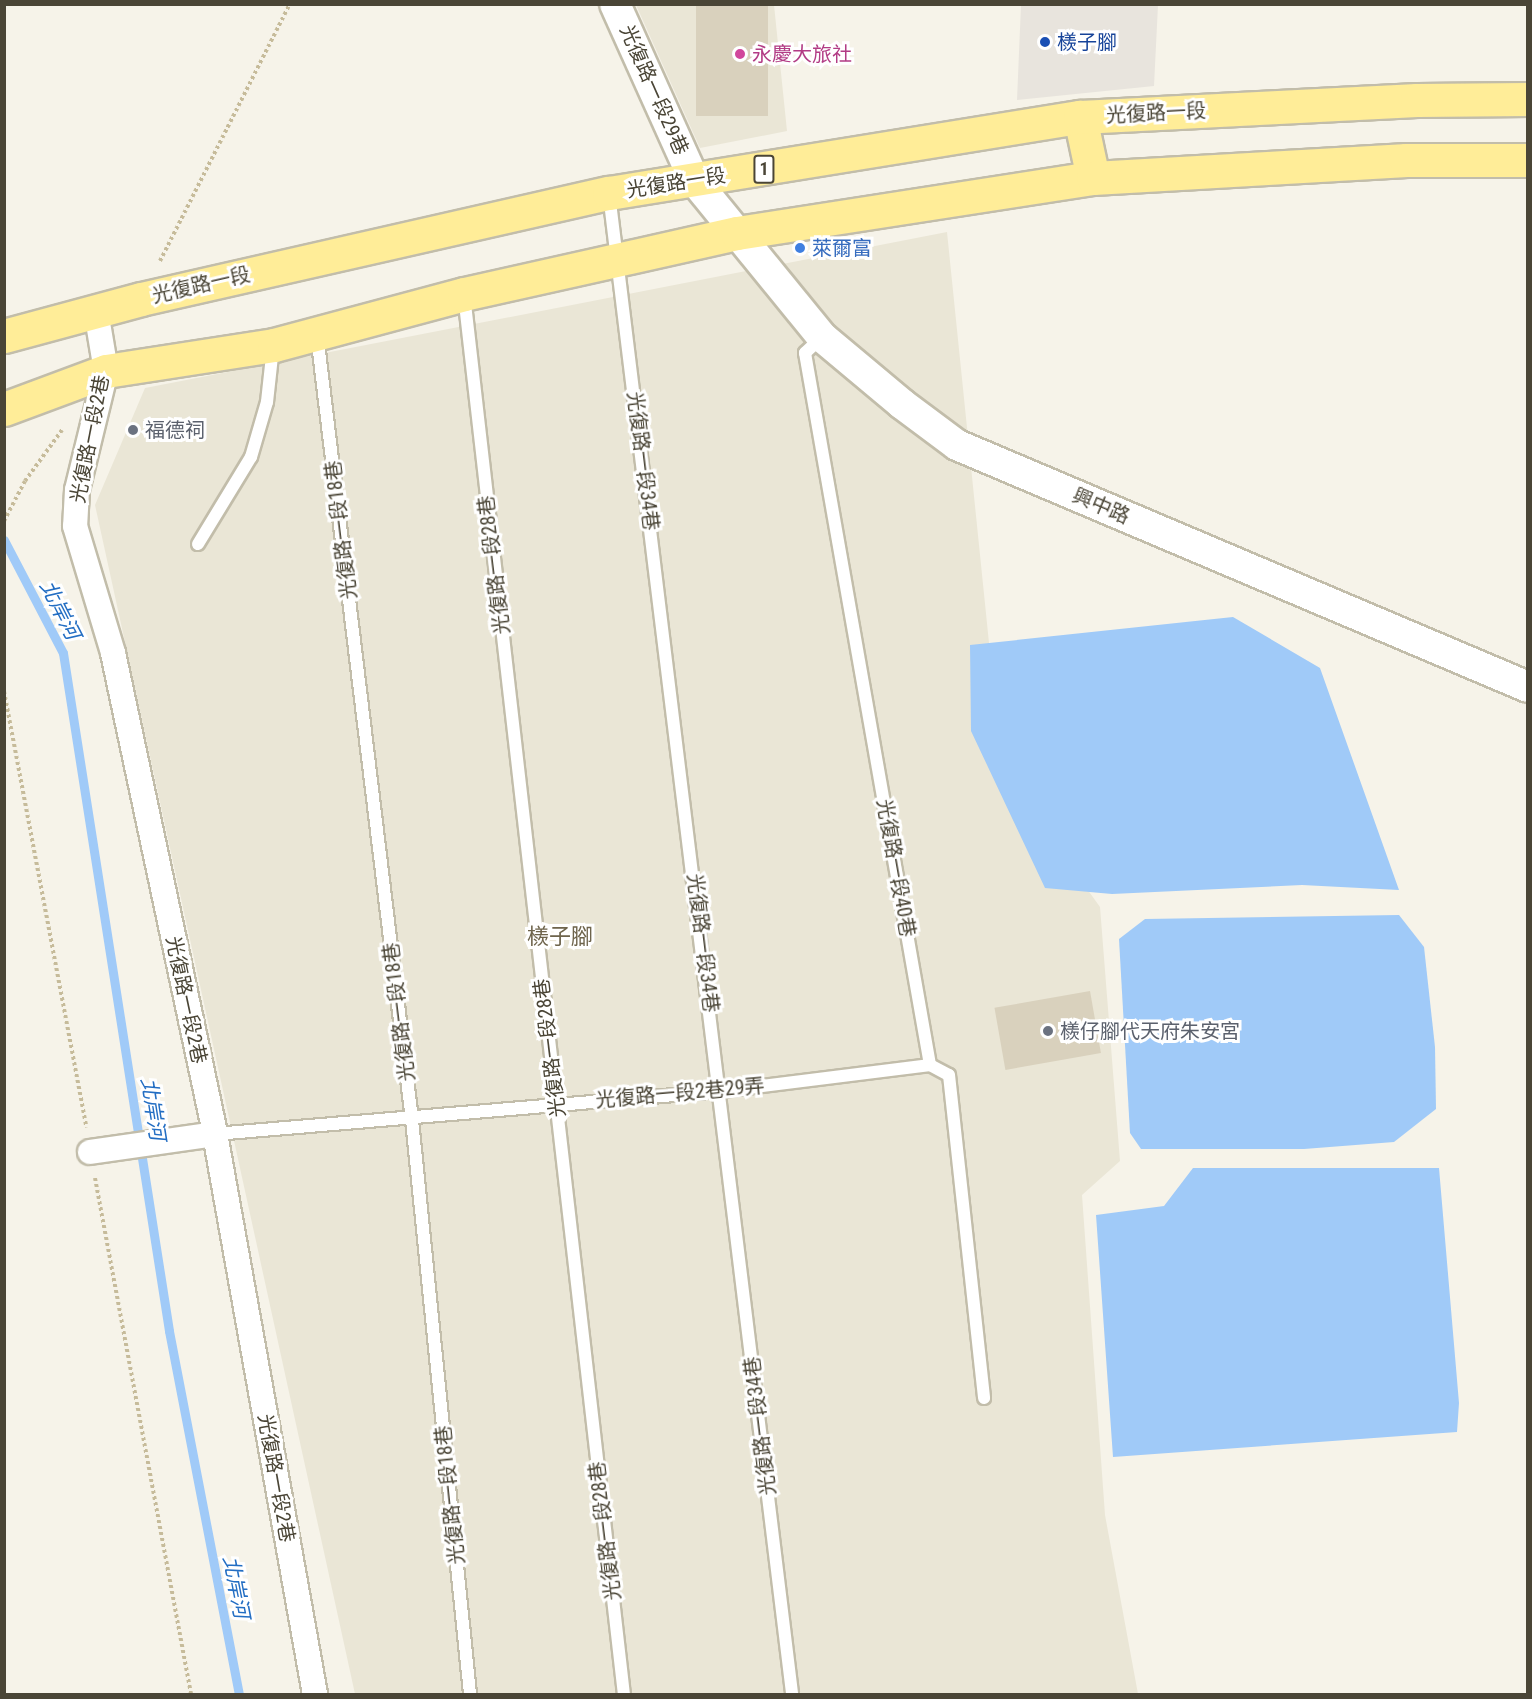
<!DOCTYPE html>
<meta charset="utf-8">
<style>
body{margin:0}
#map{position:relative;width:1532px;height:1699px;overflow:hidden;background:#f6f3e9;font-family:"Roboto Condensed","Noto Sans TC",sans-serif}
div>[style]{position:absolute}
.residential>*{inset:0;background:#eae6d6}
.industrial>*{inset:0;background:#e8e4dd}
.water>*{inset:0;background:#a0caf8}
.stream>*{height:9px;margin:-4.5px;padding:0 4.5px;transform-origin:4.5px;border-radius:4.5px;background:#a0caf8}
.building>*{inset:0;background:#d9d1bd;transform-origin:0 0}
.path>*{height:4px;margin-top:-2px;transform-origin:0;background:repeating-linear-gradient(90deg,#c6bb9a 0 3px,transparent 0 6px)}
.roads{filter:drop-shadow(2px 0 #c2bdaa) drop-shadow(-2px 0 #c2bdaa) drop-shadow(0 2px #c2bdaa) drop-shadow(0 -2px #c2bdaa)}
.service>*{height:12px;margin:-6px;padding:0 6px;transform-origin:6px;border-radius:6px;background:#fff}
.minor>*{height:24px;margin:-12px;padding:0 12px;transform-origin:12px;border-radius:12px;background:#fff}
.tertiary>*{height:30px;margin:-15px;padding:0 15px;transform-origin:15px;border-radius:15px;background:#fff}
.primary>*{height:33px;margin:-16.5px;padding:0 16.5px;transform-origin:16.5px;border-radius:16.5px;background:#ffed98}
.dots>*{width:16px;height:16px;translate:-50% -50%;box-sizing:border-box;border:3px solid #fff;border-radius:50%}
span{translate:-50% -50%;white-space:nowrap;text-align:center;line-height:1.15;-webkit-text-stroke:6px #fff;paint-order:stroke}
.shield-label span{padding:2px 4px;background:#fff;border:2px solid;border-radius:4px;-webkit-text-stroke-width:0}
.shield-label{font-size:18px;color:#4a4536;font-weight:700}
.transit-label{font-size:20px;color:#164399}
.left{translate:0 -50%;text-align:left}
.hotel-label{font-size:20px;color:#b23c85}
.street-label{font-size:20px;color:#4a4536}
.shop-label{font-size:20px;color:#366cbe}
.worship-label{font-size:20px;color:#5b616d}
.water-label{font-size:21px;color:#236ec3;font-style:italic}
.quarter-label{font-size:22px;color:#6e644c}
.frame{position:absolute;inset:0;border:6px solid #4a4536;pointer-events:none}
</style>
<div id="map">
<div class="residential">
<i style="clip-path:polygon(636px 5px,774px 5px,787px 131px,700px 148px)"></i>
<i style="clip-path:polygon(947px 232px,1002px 770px,1100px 907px,1120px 1161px,1082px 1195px,1105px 1515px,1138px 1694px,355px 1694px,95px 505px,145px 388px)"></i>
</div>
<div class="industrial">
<i style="clip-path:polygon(1021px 5px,1158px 5px,1154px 86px,1017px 100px)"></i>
</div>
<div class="water">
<i style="clip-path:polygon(1233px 617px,1320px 668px,1399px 890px,1302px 885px,1112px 894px,1045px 888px,971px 731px,970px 645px)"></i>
<i style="clip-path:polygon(1399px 915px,1424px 947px,1435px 1047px,1436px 1109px,1394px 1142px,1304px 1149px,1141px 1149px,1130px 1133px,1119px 939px,1145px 919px)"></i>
<i style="clip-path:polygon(1193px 1168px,1439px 1168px,1459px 1403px,1457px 1432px,1113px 1457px,1096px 1215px,1164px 1206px)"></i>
</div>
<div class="stream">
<i style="left:4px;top:540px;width:127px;rotate:62.4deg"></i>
<i style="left:63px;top:653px;width:686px;rotate:81.11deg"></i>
<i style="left:169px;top:1331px;width:370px;rotate:79.1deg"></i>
</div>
<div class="building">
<i style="left:696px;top:4px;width:72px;height:112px"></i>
<i style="left:1090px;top:991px;width:63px;height:97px;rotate:80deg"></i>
</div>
<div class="path">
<i style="left:160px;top:261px;width:288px;rotate:-63.2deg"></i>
<i style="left:4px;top:521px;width:45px;rotate:-62.3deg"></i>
<i style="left:25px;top:481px;width:63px;rotate:-54deg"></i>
<i style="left:4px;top:691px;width:444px;rotate:79.3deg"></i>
<i style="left:95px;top:1178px;width:525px;rotate:79.46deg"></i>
</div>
<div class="roads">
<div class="service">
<i style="left:609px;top:194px;width:1511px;rotate:83.04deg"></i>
<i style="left:464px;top:295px;width:1408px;rotate:83.48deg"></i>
<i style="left:317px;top:335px;width:791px;rotate:83.1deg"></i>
<i style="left:412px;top:1120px;width:577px;rotate:84.23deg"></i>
<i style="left:821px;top:338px;width:22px;rotate:137deg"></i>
<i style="left:805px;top:353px;width:723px;rotate:80.04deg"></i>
<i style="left:930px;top:1065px;width:21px;rotate:28deg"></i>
<i style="left:949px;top:1075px;width:325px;rotate:83.8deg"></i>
<i style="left:198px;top:544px;width:102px;rotate:-58.7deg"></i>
<i style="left:251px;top:457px;width:57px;rotate:-73.8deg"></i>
<i style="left:267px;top:402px;width:55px;rotate:-83.8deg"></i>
<i style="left:215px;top:1134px;width:509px;rotate:-4.85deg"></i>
<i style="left:722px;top:1091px;width:210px;rotate:-7.1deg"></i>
</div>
<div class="minor">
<i style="left:96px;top:311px;width:61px;rotate:80.5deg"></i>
<i style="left:106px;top:371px;width:122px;rotate:103.7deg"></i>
<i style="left:77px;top:490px;width:36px;rotate:93deg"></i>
<i style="left:75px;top:526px;width:133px;rotate:73.3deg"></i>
<i style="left:113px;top:653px;width:492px;rotate:78deg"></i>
<i style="left:215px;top:1134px;width:569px;rotate:79.88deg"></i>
<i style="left:90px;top:1152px;width:126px;rotate:-8.2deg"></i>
</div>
<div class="tertiary">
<i style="left:615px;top:4px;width:193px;rotate:65.8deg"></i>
<i style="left:694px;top:180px;width:203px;rotate:50.8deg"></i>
<i style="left:822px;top:337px;width:104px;rotate:39.9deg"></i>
<i style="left:902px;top:404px;width:69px;rotate:36.7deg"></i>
<i style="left:957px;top:445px;width:620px;rotate:22.97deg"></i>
</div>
<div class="primary">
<i style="left:1080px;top:117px;width:62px;rotate:78deg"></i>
<i style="left:4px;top:336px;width:142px;rotate:-15.1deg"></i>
<i style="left:141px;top:299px;width:480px;rotate:-12.8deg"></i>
<i style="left:609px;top:193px;width:477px;rotate:-9.2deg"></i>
<i style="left:1080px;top:117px;width:337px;rotate:-2.9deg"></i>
<i style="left:1417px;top:100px;width:111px;rotate:-0.5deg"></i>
<i style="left:4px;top:409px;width:109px;rotate:-20.4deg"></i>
<i style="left:106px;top:371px;width:170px;rotate:-8.8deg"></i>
<i style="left:274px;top:345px;width:197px;rotate:-15deg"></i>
<i style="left:464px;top:294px;width:280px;rotate:-12.6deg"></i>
<i style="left:737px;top:233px;width:360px;rotate:-8.8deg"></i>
<i style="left:1093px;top:178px;width:314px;rotate:-3.3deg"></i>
<i style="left:1406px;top:160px;width:122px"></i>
</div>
</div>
<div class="dots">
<i style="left:1045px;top:42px;background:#1a4fb4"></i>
<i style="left:740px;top:54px;background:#d1479c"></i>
<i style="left:800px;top:248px;background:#3f7fe0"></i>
<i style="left:133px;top:430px;background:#6b7280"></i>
<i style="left:1048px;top:1031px;background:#6b7280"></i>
</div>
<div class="shield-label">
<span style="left:764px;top:169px">1</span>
</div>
<div class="transit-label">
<span class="left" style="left:1057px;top:42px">檨子腳</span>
</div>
<div class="hotel-label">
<span class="left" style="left:752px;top:54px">永慶大旅社</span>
</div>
<div class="street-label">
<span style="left:654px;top:90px;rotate:66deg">光復路一段29巷</span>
<span style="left:1156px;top:113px;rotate:-3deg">光復路一段</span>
<span style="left:676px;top:183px;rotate:-9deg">光復路一段</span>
<span style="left:201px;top:285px;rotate:-13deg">光復路一段</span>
<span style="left:90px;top:439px;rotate:-79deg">光復路一段2巷</span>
<span style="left:643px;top:461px;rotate:83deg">光復路一段34巷</span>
<span style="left:1101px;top:506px;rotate:23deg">興中路</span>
<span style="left:341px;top:530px;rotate:-97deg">光復路一段18巷</span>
<span style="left:494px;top:565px;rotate:-97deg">光復路一段28巷</span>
<span style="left:896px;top:868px;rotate:80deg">光復路一段40巷</span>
<span style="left:703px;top:943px;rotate:83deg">光復路一段34巷</span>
<span style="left:186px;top:1000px;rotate:78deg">光復路一段2巷</span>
<span style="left:399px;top:1012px;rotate:-97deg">光復路一段18巷</span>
<span style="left:550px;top:1048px;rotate:-97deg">光復路一段28巷</span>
<span style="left:680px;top:1093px;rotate:-5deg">光復路一段2巷29弄</span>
<span style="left:760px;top:1426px;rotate:-97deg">光復路一段34巷</span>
<span style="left:276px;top:1478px;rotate:80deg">光復路一段2巷</span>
<span style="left:450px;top:1495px;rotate:-96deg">光復路一段18巷</span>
<span style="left:605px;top:1531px;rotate:-97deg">光復路一段28巷</span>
</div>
<div class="shop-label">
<span class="left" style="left:812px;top:248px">萊爾富</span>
</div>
<div class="worship-label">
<span class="left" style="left:145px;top:430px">福德祠</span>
<span class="left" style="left:1060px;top:1031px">檨仔腳代天府朱安宮</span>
</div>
<div class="water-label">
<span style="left:60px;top:610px;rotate:63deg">北岸河</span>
<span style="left:153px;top:1109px;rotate:81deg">北岸河</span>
<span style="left:236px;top:1587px;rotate:79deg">北岸河</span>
</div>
<div class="quarter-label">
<span style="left:560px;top:937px">檨子腳</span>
</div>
<div class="frame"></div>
</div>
